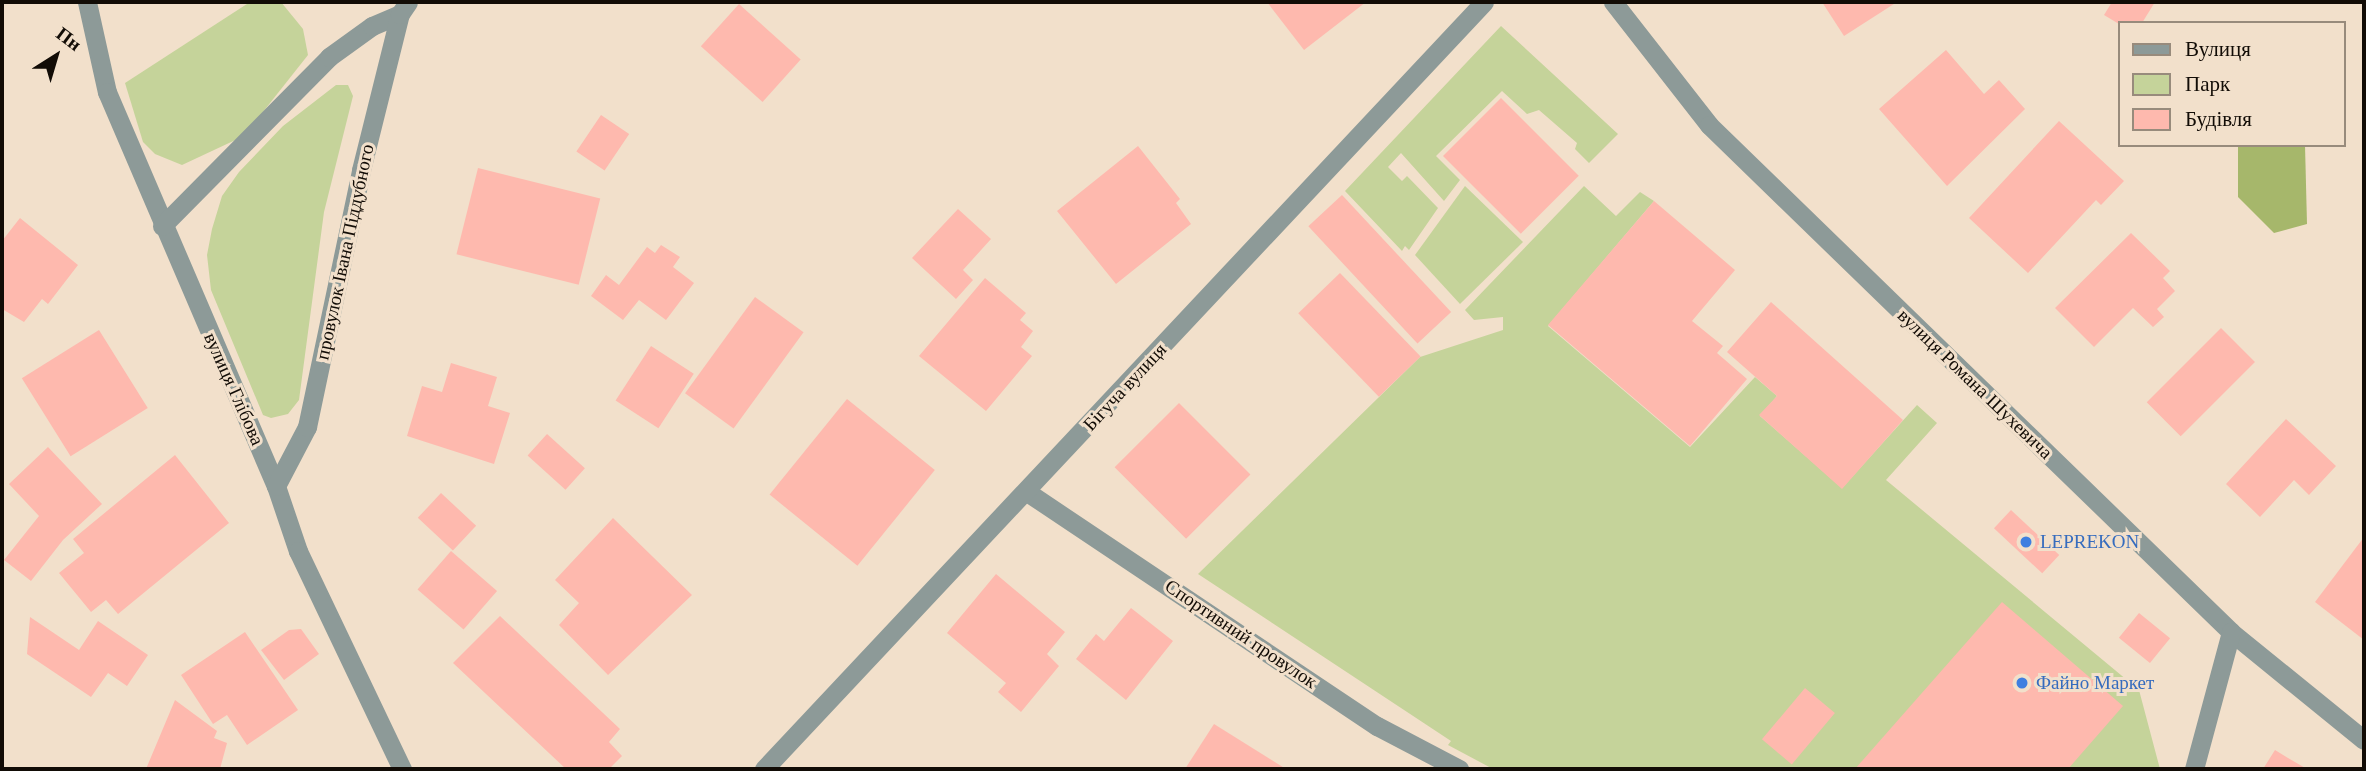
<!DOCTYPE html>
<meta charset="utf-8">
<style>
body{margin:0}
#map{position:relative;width:2366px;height:771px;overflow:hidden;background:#f2e0cb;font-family:Georgia,serif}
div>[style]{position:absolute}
.green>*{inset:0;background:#c5d39a}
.forest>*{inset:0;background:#a6b76b}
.building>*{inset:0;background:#feb9ae;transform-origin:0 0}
.minor>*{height:19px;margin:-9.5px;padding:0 9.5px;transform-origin:9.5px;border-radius:9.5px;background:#8d9a98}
.dots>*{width:19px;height:19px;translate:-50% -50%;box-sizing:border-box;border:4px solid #f2e0cb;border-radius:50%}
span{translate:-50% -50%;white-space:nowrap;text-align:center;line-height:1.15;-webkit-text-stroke:6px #f2e0cb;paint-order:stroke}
.street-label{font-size:19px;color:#120c06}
.shop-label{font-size:19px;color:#366cbe}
.left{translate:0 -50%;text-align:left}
.frame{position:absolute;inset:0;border:4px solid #120c06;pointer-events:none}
.legend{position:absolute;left:2118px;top:21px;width:228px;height:126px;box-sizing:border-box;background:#f2e0cb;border:2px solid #988b7c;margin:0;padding:9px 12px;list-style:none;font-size:21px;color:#120c06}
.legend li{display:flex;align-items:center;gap:14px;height:35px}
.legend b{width:35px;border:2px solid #988b7c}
.north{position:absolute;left:21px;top:21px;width:70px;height:70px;-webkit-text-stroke:5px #f2e0cb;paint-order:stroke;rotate:37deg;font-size:19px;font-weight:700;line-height:28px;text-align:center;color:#120c06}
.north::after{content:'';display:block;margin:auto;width:24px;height:32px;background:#120c06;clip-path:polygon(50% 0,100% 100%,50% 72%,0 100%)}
</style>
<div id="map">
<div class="green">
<i style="clip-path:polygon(250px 2px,281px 2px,303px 29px,308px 55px,244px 136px,182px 165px,155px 154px,143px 142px,125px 83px)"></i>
<i style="clip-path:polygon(1501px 26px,1618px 134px,1589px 163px,1575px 149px,1577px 143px,1539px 110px,1527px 114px,1502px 91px,1436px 156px,1460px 180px,1444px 201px,1401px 153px,1388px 167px,1402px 181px,1407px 176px,1438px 208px,1409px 250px,1405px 246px,1402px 251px,1345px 191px)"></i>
<i style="clip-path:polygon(336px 85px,348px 85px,353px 96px,324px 212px,299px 400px,288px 414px,271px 418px,263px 415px,211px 290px,207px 255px,212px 229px,222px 196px,239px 172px,283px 126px)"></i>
<i style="clip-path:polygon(1465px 186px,1523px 242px,1460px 304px,1415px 255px)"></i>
<i style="clip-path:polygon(1584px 186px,1616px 216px,1640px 192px,1654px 201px,1548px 326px,1690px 447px,1755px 377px,1777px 396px,1760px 416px,1842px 488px,1917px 405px,1937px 423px,1886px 480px,2139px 690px,2160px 769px,1493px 769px,1448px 745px,1451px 741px,1198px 574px,1420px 357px,1503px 330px,1503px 317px,1474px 320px,1465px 310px)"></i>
</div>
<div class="forest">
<i style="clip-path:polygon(2238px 145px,2305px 145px,2307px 224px,2274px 233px,2238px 197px)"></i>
</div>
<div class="building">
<i style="clip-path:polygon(1267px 2px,1366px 2px,1304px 50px)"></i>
<i style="clip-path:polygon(1822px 2px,1897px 2px,1844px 36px)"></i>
<i style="clip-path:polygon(2112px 2px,2155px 2px,2142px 23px,2119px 24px,2104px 15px)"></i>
<i style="left:739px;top:4px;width:83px;height:57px;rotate:42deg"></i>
<i style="clip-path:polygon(1946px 50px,1984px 94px,1999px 80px,2025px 109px,1947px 186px,1879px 109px)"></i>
<i style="left:1501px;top:98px;width:110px;height:82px;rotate:45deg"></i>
<i style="left:601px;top:115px;width:34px;height:44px;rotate:34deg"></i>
<i style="clip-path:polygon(2059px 121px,2124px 181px,2101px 205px,2096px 200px,2028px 273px,1969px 218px)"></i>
<i style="clip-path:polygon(1138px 146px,1180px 199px,1176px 203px,1191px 224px,1116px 284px,1057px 211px)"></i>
<i style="left:478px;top:168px;width:126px;height:89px;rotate:14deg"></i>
<i style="left:1342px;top:195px;width:160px;height:46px;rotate:47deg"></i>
<i style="clip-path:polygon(1654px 201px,1735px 270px,1692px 321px,1723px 346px,1717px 353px,1747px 379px,1690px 446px,1548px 325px)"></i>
<i style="clip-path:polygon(958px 209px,991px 239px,963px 270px,973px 280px,956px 299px,912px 258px)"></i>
<i style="clip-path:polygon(20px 218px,78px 265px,48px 304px,42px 299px,24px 322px,2px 309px,2px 241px)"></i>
<i style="clip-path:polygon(2131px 233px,2170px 271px,2163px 278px,2175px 291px,2157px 309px,2164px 317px,2153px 327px,2133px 308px,2094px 347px,2055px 308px)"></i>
<i style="clip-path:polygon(661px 245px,680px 257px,673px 267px,694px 283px,666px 320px,639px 300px,623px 320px,591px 296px,606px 275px,619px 285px,647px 247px,655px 253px)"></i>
<i style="left:1340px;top:273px;width:116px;height:58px;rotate:46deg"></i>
<i style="clip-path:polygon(985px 278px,1026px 313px,1020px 320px,1033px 331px,1021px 347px,1032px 356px,986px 411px,919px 356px)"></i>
<i style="left:755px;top:297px;width:60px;height:119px;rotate:36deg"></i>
<i style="clip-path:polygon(1771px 302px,1903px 420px,1842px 489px,1759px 415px,1777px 396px,1727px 352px)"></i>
<i style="left:2221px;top:328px;width:48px;height:105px;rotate:45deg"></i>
<i style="left:99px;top:330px;width:92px;height:91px;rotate:58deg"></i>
<i style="left:651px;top:346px;width:51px;height:65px;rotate:33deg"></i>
<i style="clip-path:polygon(451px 363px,497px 377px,488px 406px,510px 413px,494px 464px,407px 436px,422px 386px,442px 392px)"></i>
<i style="left:847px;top:399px;width:113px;height:123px;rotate:39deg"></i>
<i style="left:1179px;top:403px;width:101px;height:91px;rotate:45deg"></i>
<i style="clip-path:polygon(2286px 419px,2336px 466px,2309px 495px,2294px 480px,2260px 517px,2226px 484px)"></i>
<i style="left:547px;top:434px;width:51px;height:29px;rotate:42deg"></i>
<i style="clip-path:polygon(48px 447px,102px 504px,63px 540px,31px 581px,4px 560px,39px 516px,9px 484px)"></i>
<i style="clip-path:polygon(175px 455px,229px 523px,118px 614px,106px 600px,91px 612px,59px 573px,84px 553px,73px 539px)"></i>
<i style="left:441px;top:493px;width:48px;height:34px;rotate:43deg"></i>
<i style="left:2011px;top:510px;width:66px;height:25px;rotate:43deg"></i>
<i style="clip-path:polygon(613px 518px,692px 595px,608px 675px,559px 625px,579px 603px,555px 580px)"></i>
<i style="clip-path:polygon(2364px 537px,2364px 640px,2315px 602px)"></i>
<i style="left:451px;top:551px;width:61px;height:51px;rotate:41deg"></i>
<i style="clip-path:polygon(996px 574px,1065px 632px,1047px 654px,1059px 666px,1021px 712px,998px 692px,1006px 683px,947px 633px)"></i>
<i style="clip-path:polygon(2002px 602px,2123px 706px,2068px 769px,1855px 769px)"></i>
<i style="clip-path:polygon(1131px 608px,1173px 641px,1126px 700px,1076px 659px,1096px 634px,1104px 641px)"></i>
<i style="left:2139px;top:613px;width:40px;height:32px;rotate:39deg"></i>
<i style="clip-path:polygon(500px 616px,620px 729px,609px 742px,622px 756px,609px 769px,566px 769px,453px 663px)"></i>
<i style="clip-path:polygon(30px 617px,79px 650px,98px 621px,148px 655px,127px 686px,108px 673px,91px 697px,27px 654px)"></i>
<i style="clip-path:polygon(301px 629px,319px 654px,284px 680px,261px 650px,289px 630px)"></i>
<i style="clip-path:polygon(245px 632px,298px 710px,247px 745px,227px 715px,213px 724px,181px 675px)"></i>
<i style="left:1805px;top:688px;width:39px;height:67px;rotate:40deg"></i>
<i style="clip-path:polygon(175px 700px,217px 731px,214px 738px,227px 743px,220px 769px,146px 769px)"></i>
<i style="clip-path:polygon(1214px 724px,1286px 769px,1185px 769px)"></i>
<i style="clip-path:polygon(2275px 750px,2288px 758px,2307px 769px,2263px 769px)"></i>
</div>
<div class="minor">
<i style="left:87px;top:2px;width:92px;rotate:77.5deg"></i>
<i style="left:107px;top:92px;width:429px;rotate:66.8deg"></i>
<i style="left:276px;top:486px;width:69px;rotate:71.3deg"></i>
<i style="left:298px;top:551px;width:242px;rotate:64.5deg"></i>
<i style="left:1613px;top:2px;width:156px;rotate:52deg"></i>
<i style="left:1709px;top:125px;width:728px;rotate:44.16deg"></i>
<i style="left:2231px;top:632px;width:171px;rotate:39.1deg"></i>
<i style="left:162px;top:226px;width:238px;rotate:-45.3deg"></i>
<i style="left:329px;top:57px;width:53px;rotate:-35.8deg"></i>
<i style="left:372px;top:26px;width:30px;rotate:-23deg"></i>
<i style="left:276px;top:486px;width:67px;rotate:-62.3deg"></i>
<i style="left:307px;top:427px;width:263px;rotate:-78.1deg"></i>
<i style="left:361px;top:170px;width:161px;rotate:-76deg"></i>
<i style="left:400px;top:14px;width:14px;rotate:-56deg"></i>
<i style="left:1027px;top:492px;width:421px;rotate:33.8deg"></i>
<i style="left:1377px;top:726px;width:93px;rotate:27.7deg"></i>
<i style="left:764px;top:769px;width:1052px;rotate:-46.81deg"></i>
<i style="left:2194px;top:769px;width:142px;rotate:-74.9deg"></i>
</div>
<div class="dots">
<i style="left:2026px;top:542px;background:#3f7fe0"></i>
<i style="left:2022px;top:683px;background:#3f7fe0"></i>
</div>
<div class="street-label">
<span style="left:345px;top:252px;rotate:-78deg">провулок Івана Піддубного</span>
<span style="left:1975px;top:384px;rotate:44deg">вулиця Романа Шухевича</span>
<span style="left:1125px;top:387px;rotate:-47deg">Бігуча вулиця</span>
<span style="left:234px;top:389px;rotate:66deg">вулиця Глібова</span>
<span style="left:1241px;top:634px;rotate:34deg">Спортивний провулок</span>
</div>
<div class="shop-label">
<span class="left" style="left:2040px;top:542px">LEPREKON</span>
<span class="left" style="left:2036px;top:683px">Файно Маркет</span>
</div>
<div class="frame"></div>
<ul class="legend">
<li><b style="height:9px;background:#8d9a98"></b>Вулиця</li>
<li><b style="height:19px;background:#c5d39a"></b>Парк</li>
<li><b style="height:19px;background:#feb9ae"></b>Будівля</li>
</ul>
<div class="north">Пн</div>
</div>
